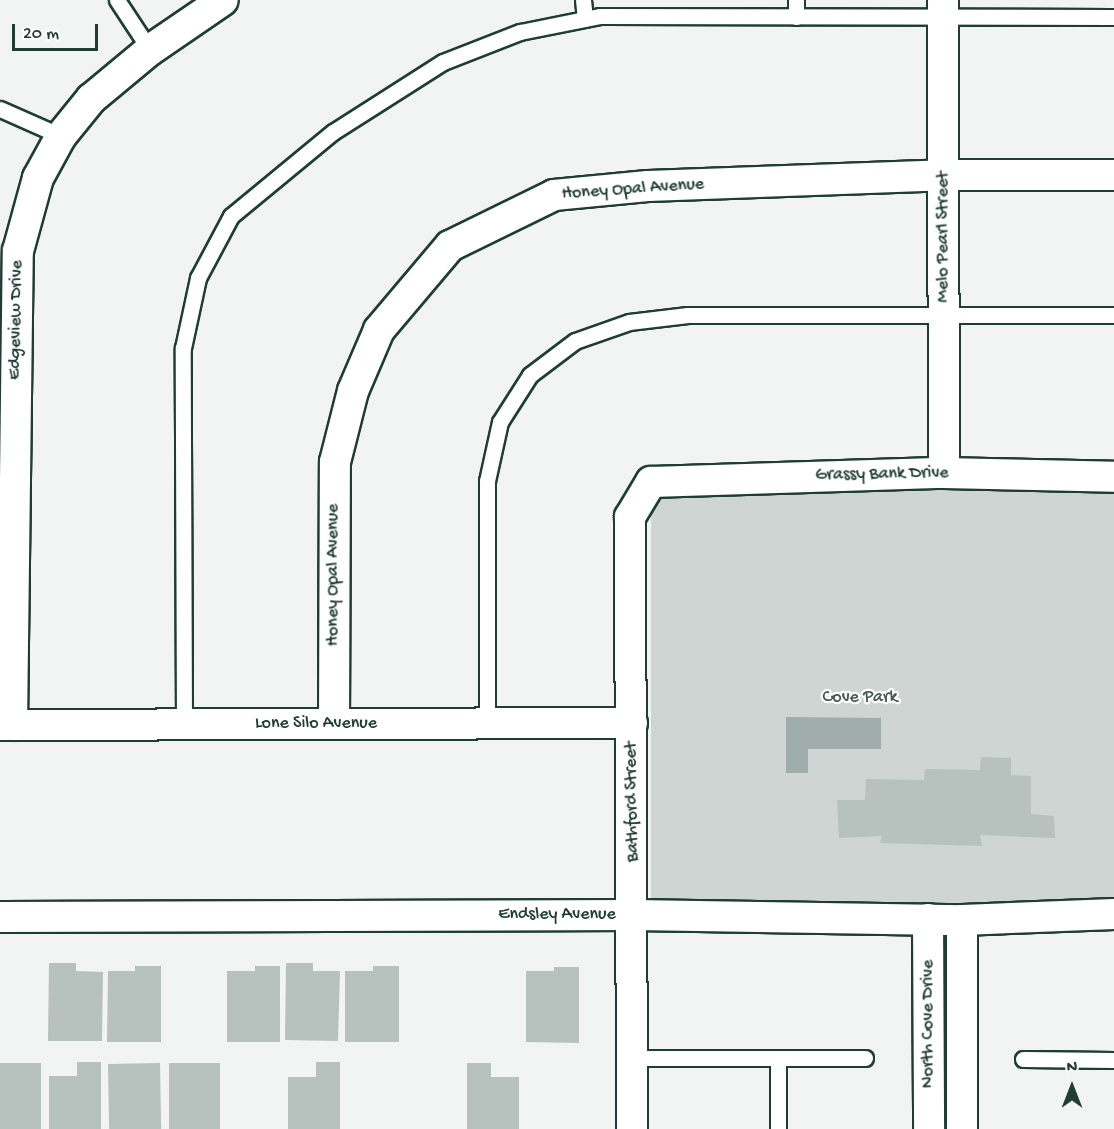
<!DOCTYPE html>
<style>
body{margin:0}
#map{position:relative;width:1114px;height:1129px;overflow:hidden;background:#f2f3f3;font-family:"Gochi Hand",sans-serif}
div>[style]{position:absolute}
.green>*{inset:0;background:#ced5d3;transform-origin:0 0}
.water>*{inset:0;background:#a1adaa}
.building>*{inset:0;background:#b7c1bd;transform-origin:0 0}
.roads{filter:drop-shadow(2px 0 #1f3d34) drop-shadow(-2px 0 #1f3d34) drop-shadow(0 2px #1f3d34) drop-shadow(0 -2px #1f3d34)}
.service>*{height:15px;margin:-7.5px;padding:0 7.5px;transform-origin:7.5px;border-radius:7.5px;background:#fff}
.minor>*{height:30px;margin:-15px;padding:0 15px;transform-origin:15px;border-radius:15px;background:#fff}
span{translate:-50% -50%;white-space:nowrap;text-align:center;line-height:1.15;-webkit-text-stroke:4.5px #fff;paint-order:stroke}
.street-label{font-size:18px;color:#1f3d34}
.park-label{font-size:18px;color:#425b54}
.north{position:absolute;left:1042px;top:1057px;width:60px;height:60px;-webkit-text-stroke:4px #fff;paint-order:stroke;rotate:0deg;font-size:16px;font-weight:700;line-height:24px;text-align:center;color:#1f3d34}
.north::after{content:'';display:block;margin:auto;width:21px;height:27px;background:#1f3d34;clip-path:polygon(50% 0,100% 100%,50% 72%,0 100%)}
.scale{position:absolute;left:12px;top:24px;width:86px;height:27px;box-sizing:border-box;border:3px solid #1f3d34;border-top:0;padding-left:8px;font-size:18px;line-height:21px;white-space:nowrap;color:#1f3d34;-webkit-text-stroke:4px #fff;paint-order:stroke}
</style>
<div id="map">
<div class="green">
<i style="left:1114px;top:478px;width:436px;height:463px;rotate:90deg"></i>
</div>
<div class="water">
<i style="clip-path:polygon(786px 717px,881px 718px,881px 749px,808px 749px,808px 773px,786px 773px)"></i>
</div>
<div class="building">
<i style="clip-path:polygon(981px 757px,1011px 758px,1011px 775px,1031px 776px,1031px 814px,1054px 816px,1055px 838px,980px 835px,982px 846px,880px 843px,882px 836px,839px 838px,837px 800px,865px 800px,866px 779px,924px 780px,925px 769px,980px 770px)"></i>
<i style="clip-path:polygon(49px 963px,76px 963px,76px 971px,103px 972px,102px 1041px,48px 1041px)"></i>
<i style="clip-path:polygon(286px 963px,313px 963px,313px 971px,340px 971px,338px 1041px,285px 1040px)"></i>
<i style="clip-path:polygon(135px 966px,161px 966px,161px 1042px,107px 1042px,108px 971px,135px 971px)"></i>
<i style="clip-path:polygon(255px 966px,280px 966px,280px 1042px,227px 1042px,227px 971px,255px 971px)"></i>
<i style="clip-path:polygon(373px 966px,399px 966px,399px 1042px,345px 1042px,345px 971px,373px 971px)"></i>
<i style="clip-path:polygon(554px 967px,579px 967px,579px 1043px,526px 1042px,526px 971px,554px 971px)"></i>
<i style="clip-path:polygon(77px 1062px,101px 1062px,101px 1129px,49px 1129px,49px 1076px,77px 1076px)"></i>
<i style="clip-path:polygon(316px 1062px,340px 1062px,340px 1129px,288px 1129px,288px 1077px,316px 1077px)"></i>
<i style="left:0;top:1063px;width:41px;height:66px"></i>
<i style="left:160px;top:1063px;width:66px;height:52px;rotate:89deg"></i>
<i style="left:220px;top:1063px;width:66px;height:51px;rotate:90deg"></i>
<i style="clip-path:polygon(467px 1063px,491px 1063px,491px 1077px,519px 1077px,519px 1129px,467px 1129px)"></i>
</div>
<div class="roads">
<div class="service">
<i style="left:117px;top:0;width:60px;rotate:56.6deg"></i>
<i style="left:583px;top:0;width:19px;rotate:84deg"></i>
<i style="left:796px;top:0;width:17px;rotate:90deg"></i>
<i style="left:0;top:109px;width:67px;rotate:23.9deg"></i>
<i style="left:487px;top:724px;width:243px;rotate:-90deg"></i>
<i style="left:487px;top:481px;width:60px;rotate:-77.6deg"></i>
<i style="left:500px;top:422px;width:56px;rotate:-57.4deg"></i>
<i style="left:530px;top:375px;width:56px;rotate:-37.1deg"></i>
<i style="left:575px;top:341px;width:57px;rotate:-19.4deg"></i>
<i style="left:629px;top:322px;width:59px;rotate:-6.8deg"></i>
<i style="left:688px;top:315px;width:426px"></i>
<i style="left:184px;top:725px;width:377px;rotate:-90.2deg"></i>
<i style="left:183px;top:348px;width:72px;rotate:-77.9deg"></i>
<i style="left:198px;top:278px;width:70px;rotate:-62deg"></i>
<i style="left:231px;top:216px;width:132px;rotate:-39.5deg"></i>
<i style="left:333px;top:132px;width:130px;rotate:-32.5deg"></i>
<i style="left:443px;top:62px;width:83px;rotate:-21.3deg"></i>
<i style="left:520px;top:32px;width:82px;rotate:-11.3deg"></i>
<i style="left:600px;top:16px;width:514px;rotate:0.11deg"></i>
<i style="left:633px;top:1058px;width:232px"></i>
<i style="left:778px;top:1058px;width:71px;rotate:90deg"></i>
<i style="left:1023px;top:1059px;width:91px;rotate:0.6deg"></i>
</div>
<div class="minor">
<i style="left:943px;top:0;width:473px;rotate:89.9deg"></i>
<i style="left:334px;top:724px;width:262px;rotate:-89.8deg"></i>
<i style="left:335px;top:462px;width:73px;rotate:-75.8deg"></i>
<i style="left:353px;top:391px;width:66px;rotate:-66.9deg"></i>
<i style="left:379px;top:330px;width:110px;rotate:-49.8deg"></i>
<i style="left:450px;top:246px;width:116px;rotate:-26.1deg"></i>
<i style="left:554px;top:195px;width:94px;rotate:-5.5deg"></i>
<i style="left:648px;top:186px;width:296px;rotate:-2.1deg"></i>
<i style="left:944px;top:175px;width:170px"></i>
<i style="left:0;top:725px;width:632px;rotate:-0.18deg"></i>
<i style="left:12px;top:725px;width:474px;rotate:-89.3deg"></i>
<i style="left:18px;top:251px;width:76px;rotate:-74.7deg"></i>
<i style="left:38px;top:178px;width:48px;rotate:-61.3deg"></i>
<i style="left:61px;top:136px;width:48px;rotate:-51deg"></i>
<i style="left:91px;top:99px;width:77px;rotate:-39.7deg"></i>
<i style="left:150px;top:50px;width:88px;rotate:-34.4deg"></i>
<i style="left:0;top:917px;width:634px;rotate:-0.18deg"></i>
<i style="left:634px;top:915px;width:328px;rotate:0.9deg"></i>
<i style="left:962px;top:920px;width:152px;rotate:-2.3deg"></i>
<i style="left:928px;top:919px;width:210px;rotate:89.7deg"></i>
<i style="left:962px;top:920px;width:209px;rotate:90deg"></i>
<i style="left:632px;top:1129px;width:612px;rotate:-90.19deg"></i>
<i style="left:630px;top:517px;width:41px;rotate:-59deg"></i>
<i style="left:651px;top:482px;width:293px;rotate:-1.8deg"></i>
<i style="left:944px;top:473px;width:170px;rotate:1.3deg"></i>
</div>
</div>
<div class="street-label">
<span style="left:633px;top:190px;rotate:-4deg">Honey Opal Avenue</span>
<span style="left:944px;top:237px;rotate:-90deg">Melo Pearl Street</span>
<span style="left:17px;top:320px;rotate:-89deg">Edgeview Drive</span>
<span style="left:882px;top:475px;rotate:-1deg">Grassy Bank Drive</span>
<span style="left:334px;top:575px;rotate:-90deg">Honey Opal Avenue</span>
<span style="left:316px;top:724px">Lone Silo Avenue</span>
<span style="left:633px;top:802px;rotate:-91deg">Bathford Street</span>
<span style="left:557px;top:915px">Endsley Avenue</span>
<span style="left:929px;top:1024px;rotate:-90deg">North Cove Drive</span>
</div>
<div class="park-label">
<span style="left:860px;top:698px">Cove Park</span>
</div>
<div class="north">N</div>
<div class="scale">20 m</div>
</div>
